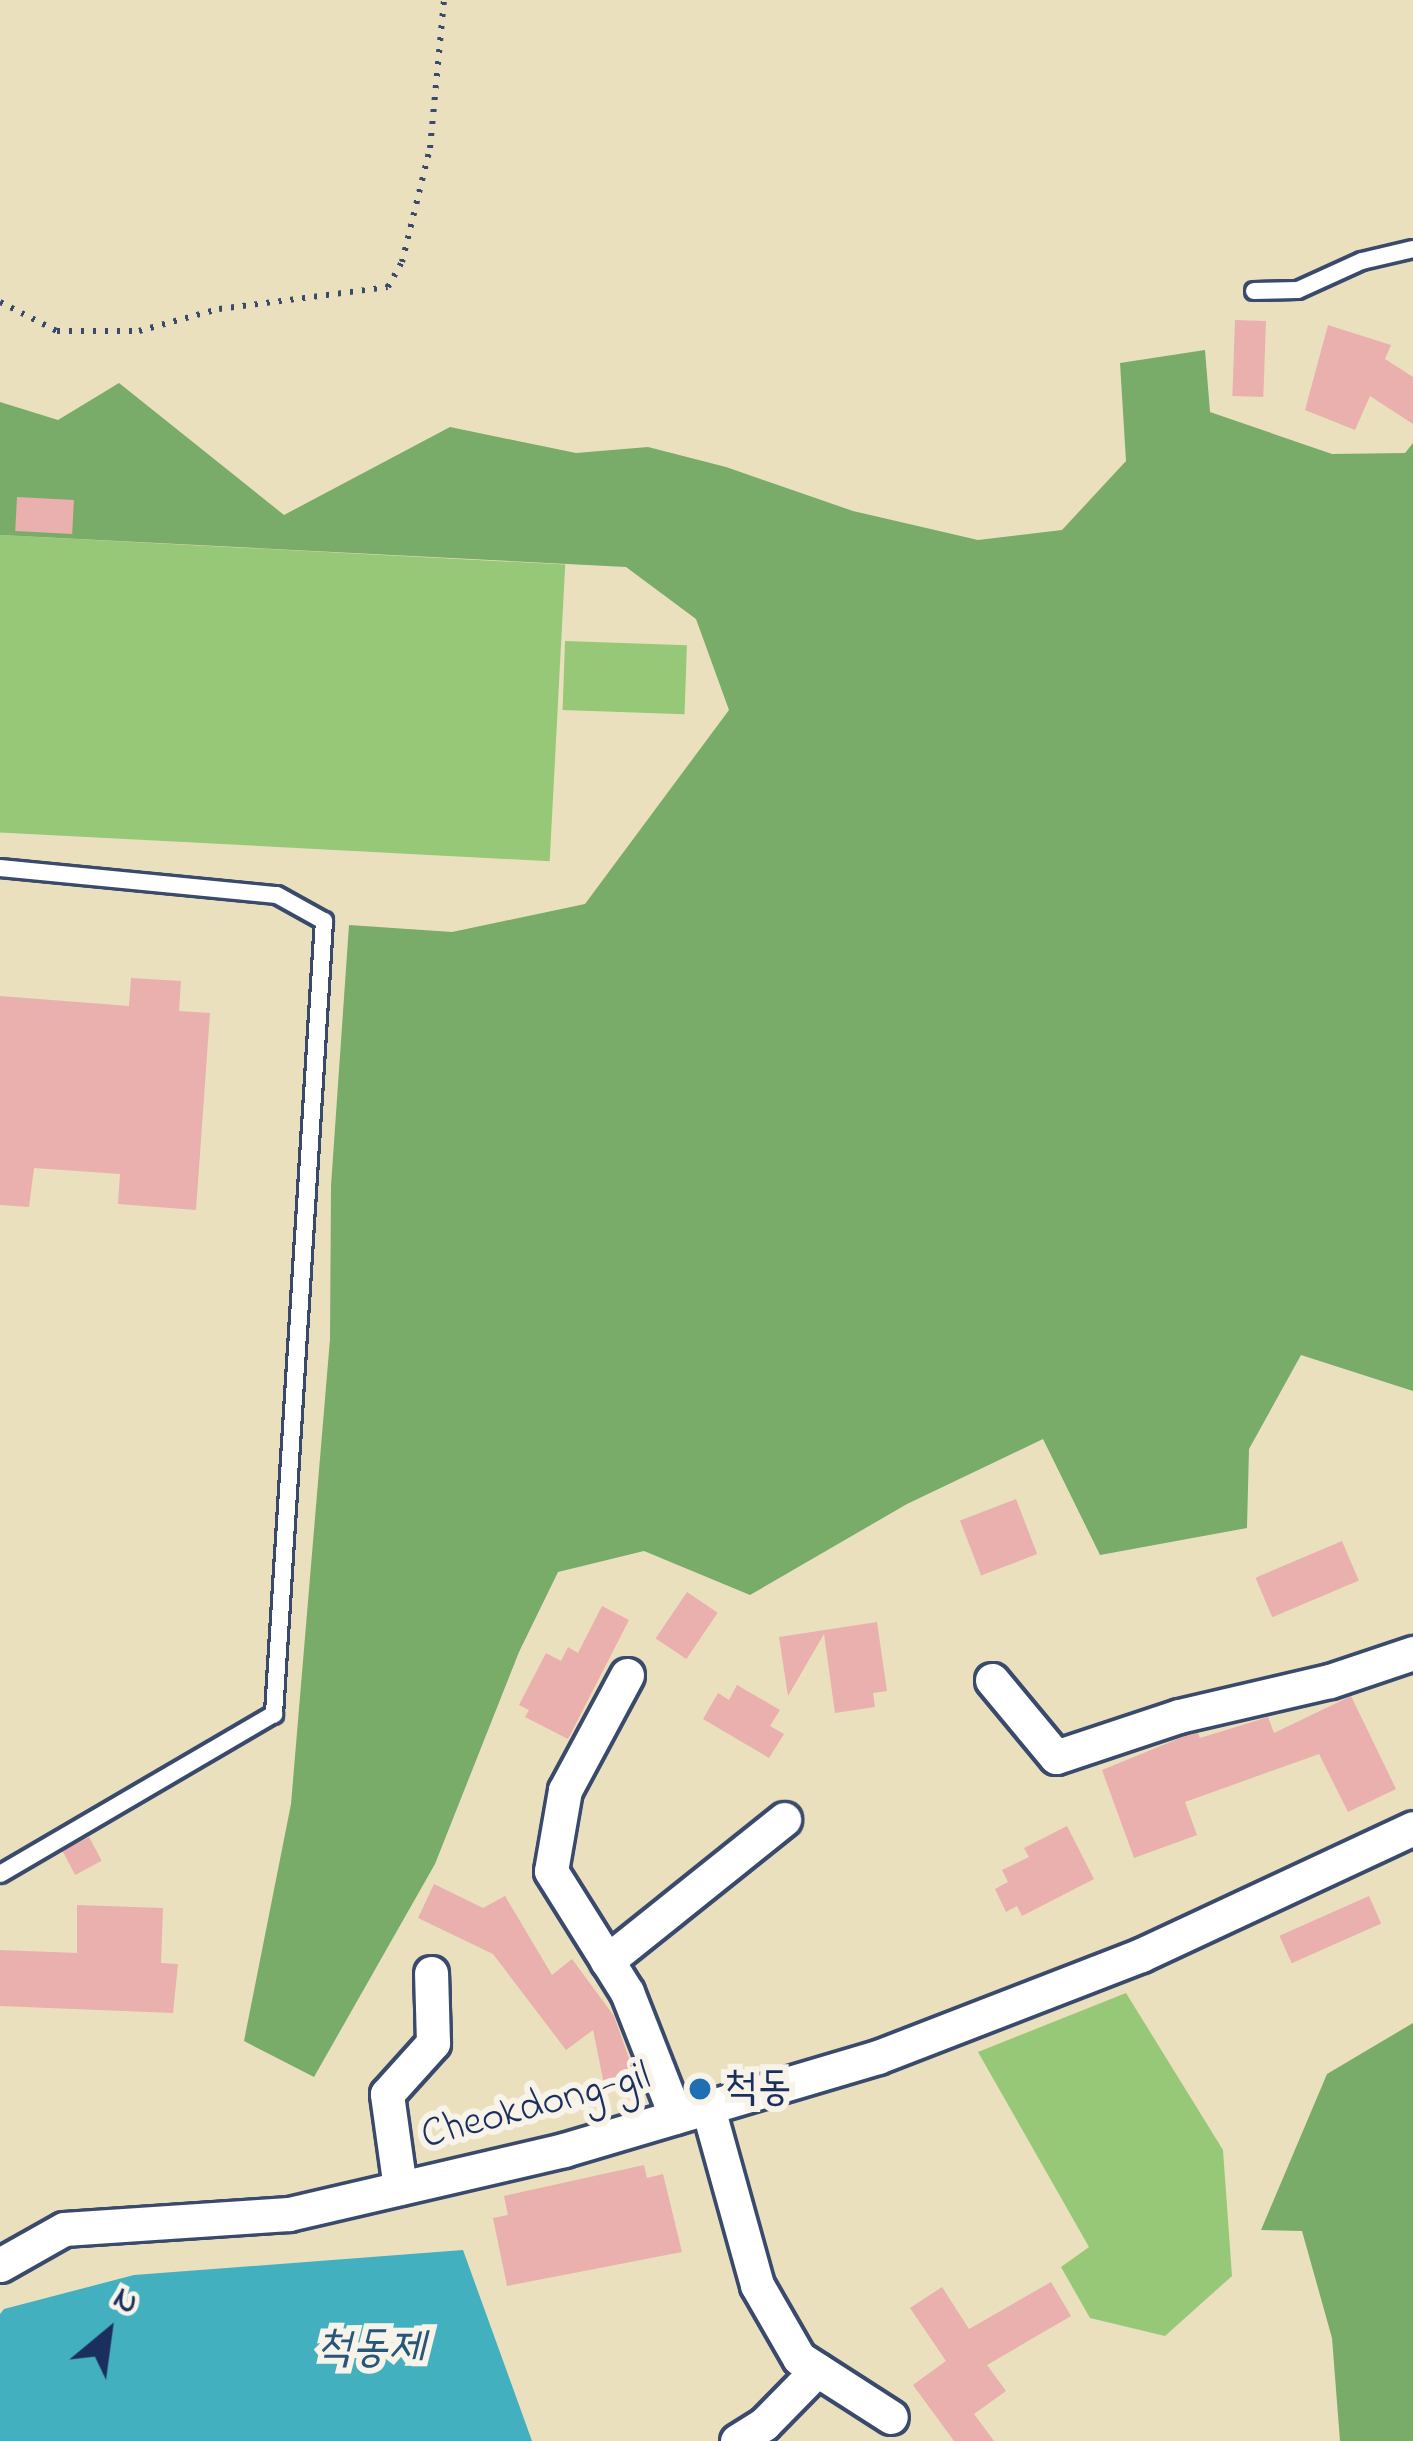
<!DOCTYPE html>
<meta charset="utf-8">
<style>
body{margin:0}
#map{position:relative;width:1413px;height:2441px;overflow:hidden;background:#eae0be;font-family:"Indie Flower","Poor Story",sans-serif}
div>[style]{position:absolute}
.green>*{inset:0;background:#96c878;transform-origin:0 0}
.forest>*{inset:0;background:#78ac68}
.water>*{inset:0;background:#43b0c0}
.building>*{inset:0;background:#e9b0ad;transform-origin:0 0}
.path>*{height:6px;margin-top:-3px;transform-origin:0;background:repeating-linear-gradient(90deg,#3a4a6c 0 3px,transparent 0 12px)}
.roads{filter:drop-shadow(3px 0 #3a4a6c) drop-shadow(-3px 0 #3a4a6c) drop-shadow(0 3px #3a4a6c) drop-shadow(0 -3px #3a4a6c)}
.lane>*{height:16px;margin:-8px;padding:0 8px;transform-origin:8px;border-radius:8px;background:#fff}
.street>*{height:33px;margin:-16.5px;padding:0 16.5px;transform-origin:16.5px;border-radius:16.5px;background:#fff}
.dots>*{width:33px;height:33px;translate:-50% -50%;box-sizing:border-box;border:6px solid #f7f3e8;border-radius:50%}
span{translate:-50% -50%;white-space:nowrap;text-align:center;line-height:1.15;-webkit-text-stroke:12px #f7f3e8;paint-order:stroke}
.poi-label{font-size:42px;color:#1b2f5e}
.left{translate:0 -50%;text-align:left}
.street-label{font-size:42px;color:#1b2f5e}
.water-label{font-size:45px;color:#27567b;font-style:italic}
.north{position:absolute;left:48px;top:2273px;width:120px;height:120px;-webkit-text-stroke:9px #f7f3e8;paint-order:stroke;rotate:29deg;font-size:33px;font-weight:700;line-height:48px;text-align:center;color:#1b2f5e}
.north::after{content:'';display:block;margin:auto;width:42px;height:54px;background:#1b2f5e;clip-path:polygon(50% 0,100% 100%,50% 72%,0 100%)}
</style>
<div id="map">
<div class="green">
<i style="left:0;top:535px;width:566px;height:297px;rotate:3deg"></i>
<i style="left:565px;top:641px;width:122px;height:69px;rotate:2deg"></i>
<i style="clip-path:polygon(1126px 1993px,1223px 2150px,1232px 2276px,1165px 2336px,1090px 2318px,1061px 2267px,1089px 2247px,978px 2052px)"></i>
</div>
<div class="forest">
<i style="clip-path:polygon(1205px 350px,1210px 412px,1332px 454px,1405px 453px,1413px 443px,1413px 1391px,1301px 1355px,1249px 1449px,1247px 1528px,1100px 1555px,1043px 1439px,907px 1504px,750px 1595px,644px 1551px,558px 1572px,519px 1652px,435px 1864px,314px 2077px,244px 2041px,291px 1804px,330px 1339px,331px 1186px,349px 925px,452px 932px,585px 904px,729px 710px,696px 619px,626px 567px,0 535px,0 402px,58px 420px,119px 383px,284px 515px,450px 427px,576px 453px,648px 447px,726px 467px,853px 511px,978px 540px,1062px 530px,1126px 461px,1120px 363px)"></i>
<i style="clip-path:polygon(1413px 2023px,1413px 2441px,1340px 2441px,1332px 2338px,1302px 2231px,1261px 2230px,1327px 2074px)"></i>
</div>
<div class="water">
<i style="clip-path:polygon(463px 2250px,532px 2441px,0 2441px,0 2314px,4px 2309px,134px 2275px)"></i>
</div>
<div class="building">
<i style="left:1235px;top:320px;width:31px;height:76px;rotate:2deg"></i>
<i style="clip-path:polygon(1328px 325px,1391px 345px,1385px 359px,1413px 377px,1413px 424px,1370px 396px,1355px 430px,1305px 410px)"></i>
<i style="left:17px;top:497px;width:57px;height:34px;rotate:3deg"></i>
<i style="clip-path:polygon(131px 978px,181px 981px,179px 1011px,210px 1013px,196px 1210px,118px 1204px,120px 1174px,34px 1168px,29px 1207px,0 1205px,0 996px,129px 1006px)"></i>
<i style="left:1016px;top:1499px;width:59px;height:60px;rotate:69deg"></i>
<i style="left:1342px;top:1541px;width:43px;height:94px;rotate:67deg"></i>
<i style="left:687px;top:1592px;width:37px;height:56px;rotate:34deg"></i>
<i style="clip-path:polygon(602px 1606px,629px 1620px,568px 1739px,525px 1717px,529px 1710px,519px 1705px,546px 1653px,561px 1661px,568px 1647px,578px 1653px)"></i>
<i style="clip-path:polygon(877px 1622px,887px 1691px,873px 1693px,875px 1707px,835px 1713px,824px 1634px,788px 1696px,779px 1637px)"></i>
<i style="clip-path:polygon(737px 1685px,780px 1710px,770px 1726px,784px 1734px,769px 1758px,703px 1719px,718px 1693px,729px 1700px)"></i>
<i style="clip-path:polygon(1351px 1696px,1396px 1789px,1348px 1812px,1319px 1754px,1185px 1802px,1197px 1835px,1134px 1858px,1102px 1770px,1185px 1736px,1198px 1733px,1200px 1738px,1268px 1717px,1274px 1733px)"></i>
<i style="clip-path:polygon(1067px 1826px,1094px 1879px,1022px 1916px,1017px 1906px,1006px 1912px,995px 1889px,1008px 1882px,1002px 1870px,1029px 1857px,1024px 1848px)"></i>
<i style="left:89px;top:1837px;width:27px;height:30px;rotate:62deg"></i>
<i style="clip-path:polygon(434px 1884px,483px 1908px,505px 1896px,552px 1975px,572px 1959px,614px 2016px,636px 2078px,604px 2084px,593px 2030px,566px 2050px,493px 1954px,418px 1918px)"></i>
<i style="left:1369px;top:1896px;width:30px;height:98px;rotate:66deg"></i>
<i style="clip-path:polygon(77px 1905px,163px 1908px,161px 1963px,178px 1964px,173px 2013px,0 2006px,0 1950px,77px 1953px)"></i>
<i style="clip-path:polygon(644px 2165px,647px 2178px,663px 2174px,682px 2252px,507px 2286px,493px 2218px,508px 2215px,504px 2196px)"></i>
<i style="clip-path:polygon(1051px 2282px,1071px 2316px,987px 2365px,1006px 2391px,974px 2414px,994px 2441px,954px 2441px,913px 2385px,946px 2361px,910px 2308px,942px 2287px,969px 2329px)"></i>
</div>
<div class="path">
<i style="left:0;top:302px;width:64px;rotate:27deg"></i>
<i style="left:57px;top:331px;width:82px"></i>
<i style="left:139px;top:331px;width:83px;rotate:-15.4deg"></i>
<i style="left:219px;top:309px;width:170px;rotate:-7.4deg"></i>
<i style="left:388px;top:287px;width:29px;rotate:-61deg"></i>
<i style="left:402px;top:262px;width:117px;rotate:-76.2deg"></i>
<i style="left:430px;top:148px;width:149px;rotate:-84.6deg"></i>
</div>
<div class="roads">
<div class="lane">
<i style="left:1254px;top:291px;width:44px;rotate:-1.3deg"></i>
<i style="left:1298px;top:290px;width:70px;rotate:-24.4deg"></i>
<i style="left:1362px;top:261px;width:52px;rotate:-13.2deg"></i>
<i style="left:0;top:868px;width:278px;rotate:5.6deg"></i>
<i style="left:277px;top:895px;width:54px;rotate:29deg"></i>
<i style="left:324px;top:921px;width:795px;rotate:93.61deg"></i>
<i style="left:274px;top:1714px;width:317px;rotate:149.7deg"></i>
</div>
<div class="street">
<i style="left:627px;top:1675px;width:131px;rotate:118.3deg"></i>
<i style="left:565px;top:1790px;width:82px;rotate:99.8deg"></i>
<i style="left:551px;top:1871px;width:143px;rotate:57.9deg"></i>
<i style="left:627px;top:1992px;width:134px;rotate:68.6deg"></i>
<i style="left:992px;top:1680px;width:100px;rotate:50.3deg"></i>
<i style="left:1056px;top:1757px;width:130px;rotate:-18.4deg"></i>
<i style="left:1179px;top:1716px;width:155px;rotate:-13.1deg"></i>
<i style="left:1330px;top:1681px;width:88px;rotate:-18.6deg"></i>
<i style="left:607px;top:1961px;width:227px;rotate:-38.7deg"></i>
<i style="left:708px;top:2108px;width:184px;rotate:74.5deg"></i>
<i style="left:757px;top:2285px;width:84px;rotate:60.1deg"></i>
<i style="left:799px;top:2358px;width:109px;rotate:32.7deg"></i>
<i style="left:400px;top:2188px;width:95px;rotate:-97.9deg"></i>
<i style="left:387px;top:2094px;width:69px;rotate:-48deg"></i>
<i style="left:433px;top:2043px;width:70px;rotate:-91.6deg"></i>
<i style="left:0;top:2265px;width:73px;rotate:-29.4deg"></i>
<i style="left:64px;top:2229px;width:225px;rotate:-3.8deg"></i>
<i style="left:289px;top:2214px;width:282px;rotate:-13.1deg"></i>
<i style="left:564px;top:2150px;width:327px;rotate:-16.5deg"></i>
<i style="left:878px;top:2057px;width:282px;rotate:-21.2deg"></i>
<i style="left:1141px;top:1955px;width:300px;rotate:-25deg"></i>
<i style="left:737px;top:2441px;width:32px;rotate:-32deg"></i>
<i style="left:764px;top:2424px;width:76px;rotate:-45.5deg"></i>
</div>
</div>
<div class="dots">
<i style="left:700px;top:2089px;background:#1f6fb2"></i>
</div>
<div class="poi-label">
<span class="left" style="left:724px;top:2089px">척동</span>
</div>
<div class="street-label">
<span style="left:536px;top:2107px;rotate:-15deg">Cheokdong-gil</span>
</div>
<div class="water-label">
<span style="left:370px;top:2350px">척동제</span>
</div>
<div class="north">N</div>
</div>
